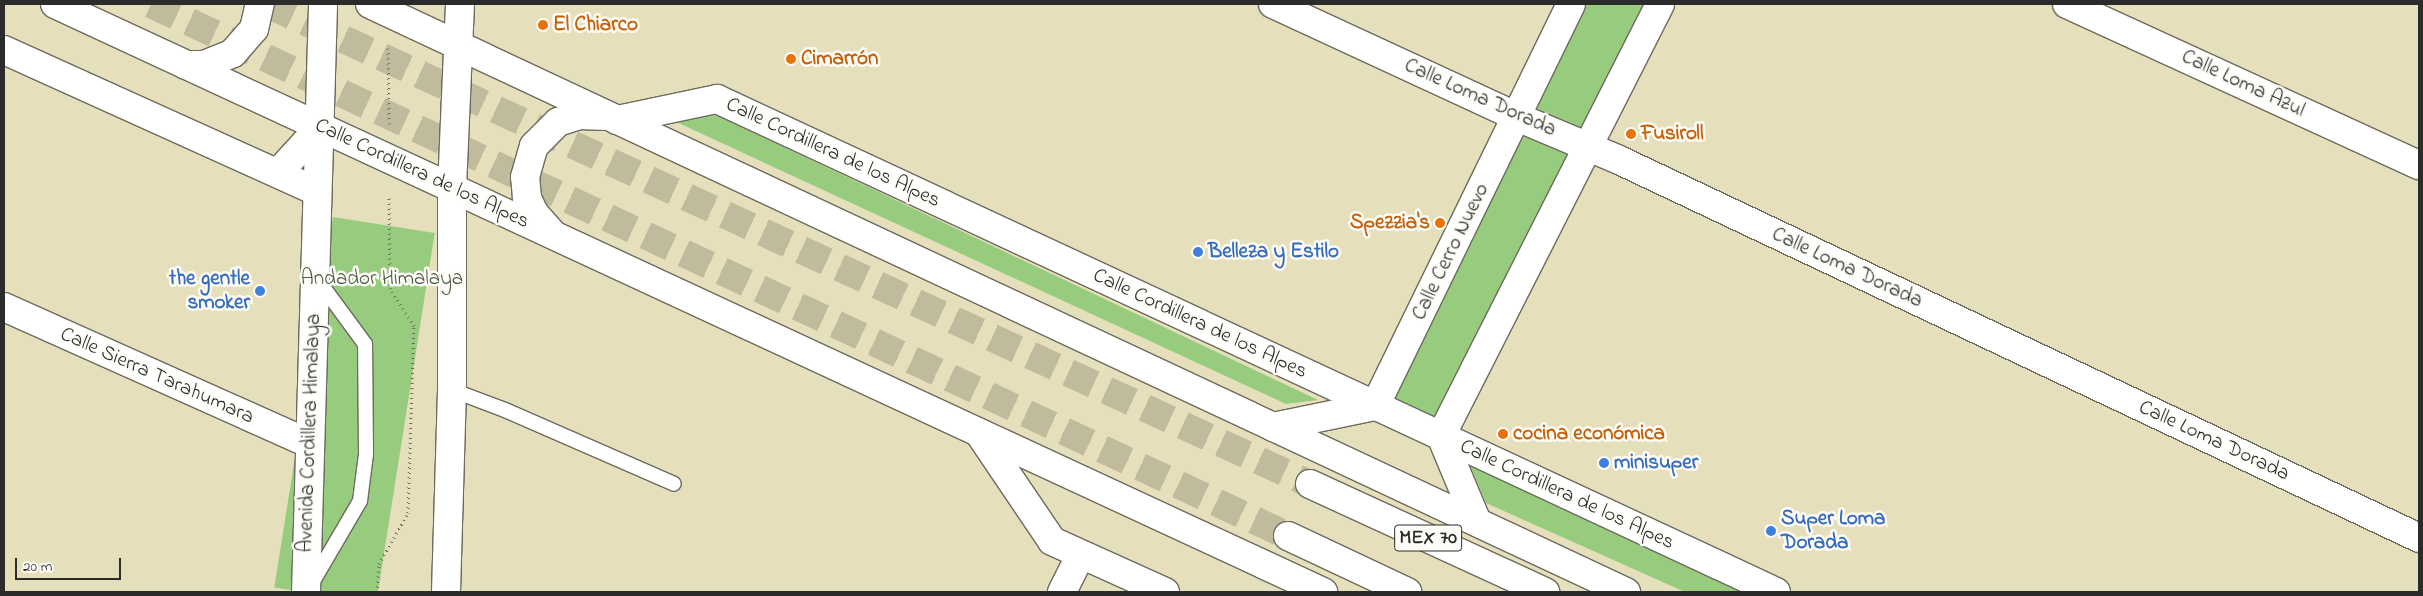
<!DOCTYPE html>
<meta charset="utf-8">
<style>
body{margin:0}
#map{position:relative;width:2423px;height:596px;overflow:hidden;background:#e6dfbb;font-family:"Indie Flower",sans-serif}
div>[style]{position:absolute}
.green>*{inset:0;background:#97cc7e;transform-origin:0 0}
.motorway-tunnel>*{height:28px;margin-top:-14px;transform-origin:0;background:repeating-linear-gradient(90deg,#c1bb9e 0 28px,transparent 0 42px)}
.path>*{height:3px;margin-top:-1.5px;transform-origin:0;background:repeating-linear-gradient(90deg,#6c6a5d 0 1px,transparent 0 5px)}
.roads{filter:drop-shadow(1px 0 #6c6a5d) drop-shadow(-1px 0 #6c6a5d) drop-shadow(0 1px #6c6a5d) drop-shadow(0 -1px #6c6a5d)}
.service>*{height:14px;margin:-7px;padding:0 7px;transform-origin:7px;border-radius:7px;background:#fff}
.minor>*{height:28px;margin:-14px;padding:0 14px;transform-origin:14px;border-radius:14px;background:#fff}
.secondary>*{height:28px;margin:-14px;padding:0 14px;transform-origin:14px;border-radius:14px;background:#fff}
.motorway>*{height:28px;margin:-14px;padding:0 14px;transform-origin:14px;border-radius:14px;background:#fff}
.dots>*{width:14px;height:14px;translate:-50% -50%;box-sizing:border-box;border:2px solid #fdfcf7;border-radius:50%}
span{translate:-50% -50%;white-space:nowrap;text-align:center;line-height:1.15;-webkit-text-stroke:5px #fdfcf7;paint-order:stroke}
.shield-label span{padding:1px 4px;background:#fdfcf7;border:1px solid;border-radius:4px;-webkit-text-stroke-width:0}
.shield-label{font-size:20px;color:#2b2b2b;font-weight:700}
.food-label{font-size:21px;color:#c56008;font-weight:700}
.left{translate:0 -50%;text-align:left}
.right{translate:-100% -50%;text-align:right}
.street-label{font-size:21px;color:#2b2b2b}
.shop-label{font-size:21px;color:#366cbe;font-weight:700}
.park-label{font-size:21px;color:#4b5b44}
.frame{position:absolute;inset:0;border:5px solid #2b2b2b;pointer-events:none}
.scale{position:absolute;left:15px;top:558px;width:106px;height:22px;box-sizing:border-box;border:2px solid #2b2b2b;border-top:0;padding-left:6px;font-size:15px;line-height:18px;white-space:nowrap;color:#2b2b2b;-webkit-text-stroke:4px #fdfcf7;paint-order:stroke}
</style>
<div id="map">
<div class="green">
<i style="clip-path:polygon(1571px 4px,1660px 4px,1441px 436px,1372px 412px)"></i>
<i style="clip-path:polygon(716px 115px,1318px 400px,1286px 404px,672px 120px)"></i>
<i style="left:333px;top:217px;width:103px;height:375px;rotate:9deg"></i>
<i style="clip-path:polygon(1470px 465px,1743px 592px,1685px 592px,1486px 503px)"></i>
</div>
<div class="motorway-tunnel">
<i style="left:151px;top:4px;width:1255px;rotate:25.07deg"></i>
<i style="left:267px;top:4px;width:1148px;rotate:24.71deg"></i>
</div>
<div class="path">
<i style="left:388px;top:48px;width:76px;rotate:89.2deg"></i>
<i style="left:377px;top:592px;width:28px;rotate:-86deg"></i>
<i style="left:379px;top:564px;width:59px;rotate:-60.4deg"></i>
<i style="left:408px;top:513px;width:187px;rotate:-88.2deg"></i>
<i style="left:414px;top:326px;width:44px;rotate:-123deg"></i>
<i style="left:390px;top:289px;width:94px;rotate:-90.6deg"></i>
</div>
<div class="roads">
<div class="service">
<i style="left:452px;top:390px;width:57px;rotate:20.7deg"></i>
<i style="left:505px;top:410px;width:184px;rotate:23.6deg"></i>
<i style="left:312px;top:583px;width:95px;rotate:-59.7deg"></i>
<i style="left:360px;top:501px;width:47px;rotate:-82.7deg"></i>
<i style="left:366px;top:454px;width:110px;rotate:-90.5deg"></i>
<i style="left:365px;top:344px;width:79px;rotate:-126.3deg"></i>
</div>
<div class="minor">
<i style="left:1273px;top:4px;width:269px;rotate:24.8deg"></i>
<i style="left:1517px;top:117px;width:108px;rotate:22.8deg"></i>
<i style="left:1617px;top:159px;width:887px;rotate:25.29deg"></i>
<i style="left:2067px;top:4px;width:387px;rotate:24.6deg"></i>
<i style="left:4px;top:50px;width:343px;rotate:24.3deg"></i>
<i style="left:617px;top:120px;width:102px;rotate:-11.9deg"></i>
<i style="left:717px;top:99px;width:1168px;rotate:24.96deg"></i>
<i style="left:278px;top:173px;width:62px;rotate:-47.6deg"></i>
<i style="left:4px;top:307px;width:335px;rotate:24.1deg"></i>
<i style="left:1273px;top:427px;width:104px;rotate:-11.6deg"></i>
<i style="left:1375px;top:406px;width:447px;rotate:-64deg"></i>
<i style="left:979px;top:433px;width:130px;rotate:55.9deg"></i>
<i style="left:1052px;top:541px;width:124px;rotate:24.3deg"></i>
<i style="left:1477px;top:522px;width:93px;rotate:-112.7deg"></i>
<i style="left:1441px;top:436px;width:484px;rotate:-63.1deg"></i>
<i style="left:1062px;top:592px;width:42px;rotate:-63.4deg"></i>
</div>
<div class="secondary">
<i style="left:55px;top:4px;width:1398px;rotate:24.88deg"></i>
<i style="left:370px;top:4px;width:1387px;rotate:25.09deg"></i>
<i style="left:186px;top:65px;width:18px"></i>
<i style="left:204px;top:65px;width:31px;rotate:-22deg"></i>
<i style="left:233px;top:53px;width:32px;rotate:-49deg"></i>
<i style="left:254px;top:29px;width:26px;rotate:-77deg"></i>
<i style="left:551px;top:232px;width:25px;rotate:-132deg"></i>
<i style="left:534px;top:213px;width:17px;rotate:-115deg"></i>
<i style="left:527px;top:198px;width:21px;rotate:-95deg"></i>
<i style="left:525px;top:177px;width:32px;rotate:-74deg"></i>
<i style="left:534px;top:146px;width:34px;rotate:-45deg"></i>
<i style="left:558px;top:122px;width:22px;rotate:-18deg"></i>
<i style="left:579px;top:115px;width:27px;rotate:2deg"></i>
<i style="left:306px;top:592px;width:588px;rotate:-88.34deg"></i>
<i style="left:446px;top:592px;width:202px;rotate:-88.3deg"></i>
<i style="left:452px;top:390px;width:202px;rotate:-90deg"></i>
<i style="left:452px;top:188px;width:184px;rotate:-87.5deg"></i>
</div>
<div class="motorway">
<i style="left:1310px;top:484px;width:259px;rotate:24.7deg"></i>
<i style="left:1288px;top:536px;width:132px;rotate:25.2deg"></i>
</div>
</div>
<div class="dots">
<i style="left:543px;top:25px;background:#e8710a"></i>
<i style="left:791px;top:59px;background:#e8710a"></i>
<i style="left:1631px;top:134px;background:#e8710a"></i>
<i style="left:1440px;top:223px;background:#e8710a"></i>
<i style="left:1198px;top:252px;background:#3f7fe0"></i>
<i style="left:260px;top:291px;background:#3f7fe0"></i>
<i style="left:1503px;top:434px;background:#e8710a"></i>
<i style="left:1604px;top:463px;background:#3f7fe0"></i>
<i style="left:1771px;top:531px;background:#3f7fe0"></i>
</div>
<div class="shield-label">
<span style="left:1428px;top:538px">MEX 70</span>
</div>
<div class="food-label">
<span class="left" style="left:553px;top:25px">El Chiarco</span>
<span class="left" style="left:801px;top:59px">Cimarrón</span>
<span class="left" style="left:1641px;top:134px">Fusiroll</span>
<span class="right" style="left:1430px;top:223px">Spezzia's</span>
<span class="left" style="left:1513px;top:434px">cocina económica</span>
</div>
<div class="street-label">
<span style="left:2243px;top:84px;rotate:25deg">Calle Loma Azul</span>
<span style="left:1480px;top:98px;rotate:24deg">Calle Loma Dorada</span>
<span style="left:833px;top:153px;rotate:25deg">Calle Cordillera de los Alpes</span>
<span style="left:422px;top:174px;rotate:25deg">Calle Cordillera de los Alpes</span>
<span style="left:1451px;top:252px;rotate:-64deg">Calle Cerro Nuevo</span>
<span style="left:1847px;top:268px;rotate:25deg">Calle Loma Dorada</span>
<span style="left:1200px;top:324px;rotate:25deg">Calle Cordillera de los Alpes</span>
<span style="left:157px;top:376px;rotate:24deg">Calle Sierra Tarahumara</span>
<span style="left:310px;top:433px;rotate:-88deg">Avenida Cordillera Himalaya</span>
<span style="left:2214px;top:441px;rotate:25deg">Calle Loma Dorada</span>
<span style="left:1567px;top:495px;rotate:25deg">Calle Cordillera de los Alpes</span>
</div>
<div class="shop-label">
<span class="left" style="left:1208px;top:252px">Belleza y Estilo</span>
<span class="right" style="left:250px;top:291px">the gentle<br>smoker</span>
<span class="left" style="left:1614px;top:463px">minisuper</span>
<span class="left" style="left:1781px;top:531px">Super Loma<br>Dorada</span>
</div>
<div class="park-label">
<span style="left:382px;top:279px">Andador Himalaya</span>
</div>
<div class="frame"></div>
<div class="scale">20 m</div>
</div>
